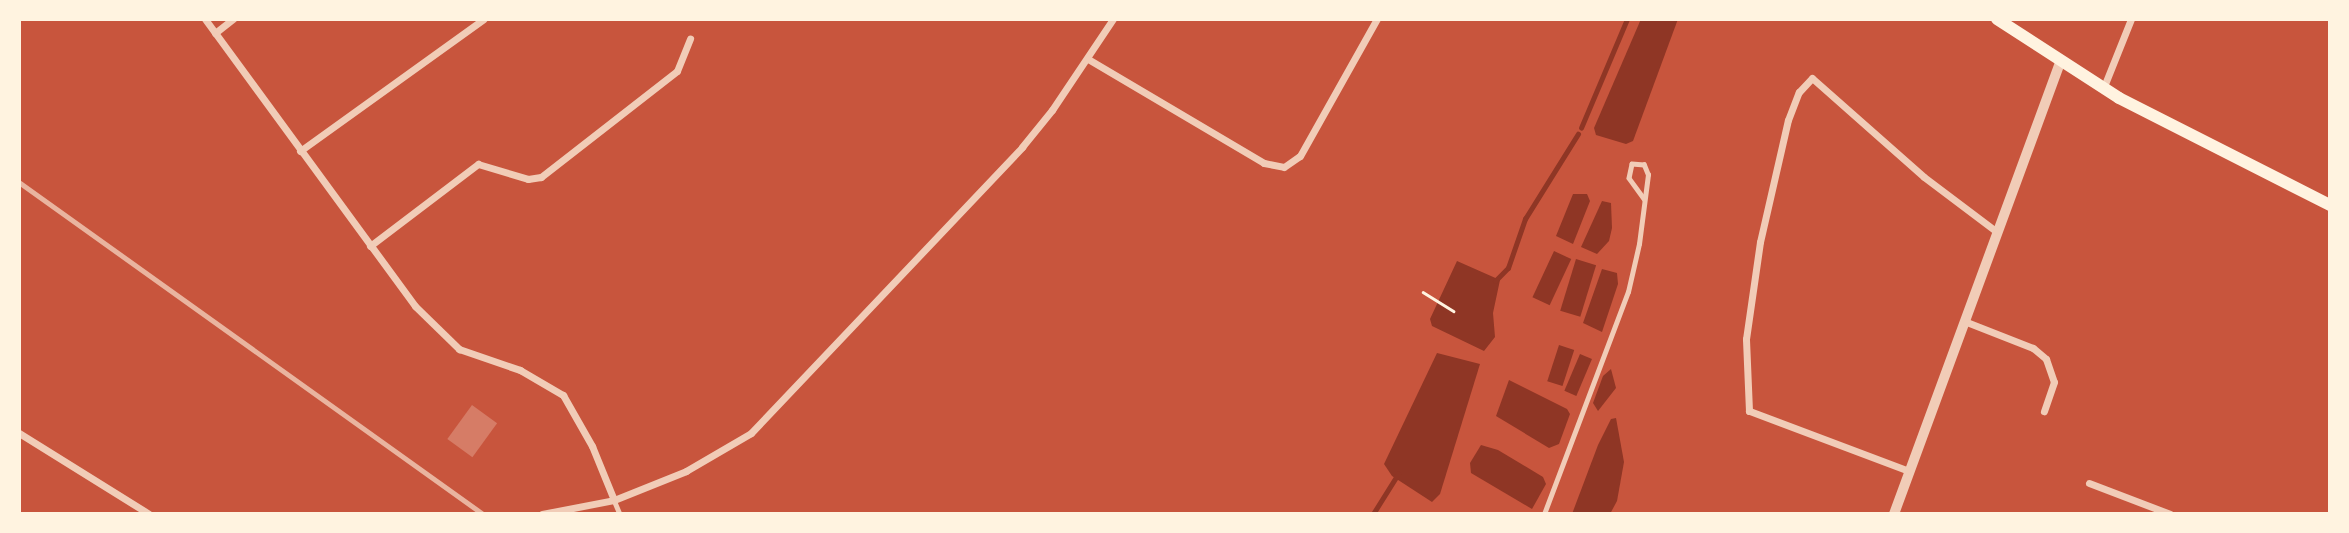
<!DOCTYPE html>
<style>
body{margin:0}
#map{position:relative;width:2349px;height:533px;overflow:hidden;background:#c8553d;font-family:"Roboto Condensed",sans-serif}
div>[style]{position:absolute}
.water>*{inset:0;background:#8f3625;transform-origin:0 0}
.stream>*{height:4.5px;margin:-2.25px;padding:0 2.25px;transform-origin:2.25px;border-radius:2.25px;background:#8f3625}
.building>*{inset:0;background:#d67c66;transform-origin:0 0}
.path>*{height:2.5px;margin:-1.25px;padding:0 1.25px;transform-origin:1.25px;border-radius:1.25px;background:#fff3e0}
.service>*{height:4.5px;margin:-2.25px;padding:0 2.25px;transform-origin:2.25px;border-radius:2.25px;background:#f1ccb7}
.minor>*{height:7px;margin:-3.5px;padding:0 3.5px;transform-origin:3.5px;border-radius:3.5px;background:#f1ccb7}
.tertiary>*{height:10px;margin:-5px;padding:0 5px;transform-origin:5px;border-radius:5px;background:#f1ccb7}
.secondary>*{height:12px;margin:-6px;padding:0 6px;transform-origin:6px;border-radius:6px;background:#fff3e0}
.rail>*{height:4.5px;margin:-2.25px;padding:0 2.25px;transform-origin:2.25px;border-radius:2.25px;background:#e9b49f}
span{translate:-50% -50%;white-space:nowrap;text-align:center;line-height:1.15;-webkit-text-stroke:7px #fff3e0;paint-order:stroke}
.frame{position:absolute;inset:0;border:21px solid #fff3e0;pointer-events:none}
</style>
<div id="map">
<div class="water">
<i style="clip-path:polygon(1641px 19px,1678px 19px,1633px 141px,1626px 144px,1596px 135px,1594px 128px)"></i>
<i style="clip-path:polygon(1573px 194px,1587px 194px,1590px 201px,1573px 244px,1556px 236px)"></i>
<i style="clip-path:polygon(1602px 201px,1611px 203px,1612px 228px,1609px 241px,1597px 254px,1581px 247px)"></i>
<i style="left:1554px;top:251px;width:19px;height:51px;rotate:25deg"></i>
<i style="left:1576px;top:259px;width:21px;height:54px;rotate:17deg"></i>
<i style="clip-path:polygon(1457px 261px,1500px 280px,1493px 313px,1495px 337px,1484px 351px,1432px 326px,1430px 319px)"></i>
<i style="clip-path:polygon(1602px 269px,1617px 273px,1618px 284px,1602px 332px,1583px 323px)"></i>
<i style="left:1559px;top:345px;width:16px;height:38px;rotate:18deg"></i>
<i style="clip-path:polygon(1437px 353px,1480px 364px,1440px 494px,1432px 502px,1392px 476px,1384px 464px)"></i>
<i style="left:1580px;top:354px;width:13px;height:40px;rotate:23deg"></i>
<i style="clip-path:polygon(1611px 369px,1616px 388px,1598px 411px,1593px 403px,1603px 376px)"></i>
<i style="clip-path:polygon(1509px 380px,1567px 409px,1570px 414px,1559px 444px,1549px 448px,1496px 416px)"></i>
<i style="clip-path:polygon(1616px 418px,1624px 462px,1617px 501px,1610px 514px,1572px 514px,1598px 445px,1611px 419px)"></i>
<i style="clip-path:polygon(1481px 445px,1498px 450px,1543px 477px,1546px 484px,1532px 509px,1471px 473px,1470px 463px)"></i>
</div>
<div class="stream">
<i style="left:1581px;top:128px;width:118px;rotate:-67.1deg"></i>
<i style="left:1495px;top:281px;width:18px;rotate:-45deg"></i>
<i style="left:1508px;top:268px;width:52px;rotate:-70.9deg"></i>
<i style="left:1525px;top:219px;width:100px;rotate:-58.1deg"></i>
<i style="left:1373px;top:514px;width:47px;rotate:-58deg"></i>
</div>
<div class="building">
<i style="left:472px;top:405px;width:31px;height:42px;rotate:36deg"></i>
</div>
<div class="path">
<i style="left:1423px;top:292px;width:36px;rotate:32deg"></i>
</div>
<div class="service">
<i style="left:614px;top:500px;width:15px;rotate:67deg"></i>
<i style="left:1544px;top:514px;width:237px;rotate:-69.3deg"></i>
<i style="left:1628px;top:292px;width:49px;rotate:-77.1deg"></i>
<i style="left:1639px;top:244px;width:70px;rotate:-82.6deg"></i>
<i style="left:1648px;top:175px;width:11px;rotate:-112deg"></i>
<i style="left:1644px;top:165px;width:12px;rotate:-175deg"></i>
<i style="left:1632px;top:164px;width:14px;rotate:102deg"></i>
<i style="left:1629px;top:178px;width:26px;rotate:54deg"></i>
</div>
<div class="minor">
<i style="left:205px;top:19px;width:356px;rotate:53.8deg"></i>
<i style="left:415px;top:306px;width:62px;rotate:44.3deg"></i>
<i style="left:459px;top:349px;width:65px;rotate:19deg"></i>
<i style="left:520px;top:370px;width:50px;rotate:30.2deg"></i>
<i style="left:563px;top:395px;width:59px;rotate:60.4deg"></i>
<i style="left:592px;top:446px;width:58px;rotate:67.8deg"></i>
<i style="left:215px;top:33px;width:23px;rotate:-38deg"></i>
<i style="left:1088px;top:59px;width:204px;rotate:30.6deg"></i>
<i style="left:1264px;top:163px;width:20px;rotate:11deg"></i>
<i style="left:1284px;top:167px;width:19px;rotate:-35deg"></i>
<i style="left:1300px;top:156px;width:157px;rotate:-60.7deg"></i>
<i style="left:2103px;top:89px;width:75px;rotate:-68.2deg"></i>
<i style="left:300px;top:151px;width:226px;rotate:-35.7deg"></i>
<i style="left:370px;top:246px;width:136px;rotate:-37.2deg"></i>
<i style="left:478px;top:164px;width:52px;rotate:16.7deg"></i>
<i style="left:528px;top:179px;width:13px;rotate:-9deg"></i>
<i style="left:541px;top:177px;width:172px;rotate:-37.9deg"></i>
<i style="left:677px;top:71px;width:35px;rotate:-68deg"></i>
<i style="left:1964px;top:321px;width:74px;rotate:21.4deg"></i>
<i style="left:2033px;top:348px;width:17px;rotate:40deg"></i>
<i style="left:2046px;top:359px;width:24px;rotate:71deg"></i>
<i style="left:2054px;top:382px;width:31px;rotate:109deg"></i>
<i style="left:19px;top:433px;width:153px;rotate:31.9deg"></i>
<i style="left:1909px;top:471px;width:171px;rotate:-159.4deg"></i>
<i style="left:1749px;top:411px;width:72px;rotate:-92.4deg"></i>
<i style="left:1746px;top:339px;width:98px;rotate:-81.8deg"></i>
<i style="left:1760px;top:242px;width:125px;rotate:-77.1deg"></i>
<i style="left:1788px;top:120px;width:30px;rotate:-69deg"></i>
<i style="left:1799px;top:92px;width:19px;rotate:-47deg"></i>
<i style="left:1812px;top:78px;width:149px;rotate:41.5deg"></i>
<i style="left:1924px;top:177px;width:91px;rotate:37deg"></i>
<i style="left:2089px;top:483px;width:87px;rotate:20.9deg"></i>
<i style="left:542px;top:514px;width:73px;rotate:-11deg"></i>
<i style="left:614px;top:500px;width:78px;rotate:-21.9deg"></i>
<i style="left:686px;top:471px;width:75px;rotate:-30.3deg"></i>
<i style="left:751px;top:433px;width:394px;rotate:-46.5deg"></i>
<i style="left:1022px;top:147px;width:48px;rotate:-51deg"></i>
<i style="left:1052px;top:110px;width:110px;rotate:-56.2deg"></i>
</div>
<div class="tertiary">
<i style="left:1894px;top:514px;width:481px;rotate:-69.8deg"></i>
</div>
<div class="secondary">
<i style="left:1997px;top:19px;width:145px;rotate:32.9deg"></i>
<i style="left:2119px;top:98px;width:237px;rotate:26.9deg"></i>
</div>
<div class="rail">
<i style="left:19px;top:182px;width:571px;rotate:35.58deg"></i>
</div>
<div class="frame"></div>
</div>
